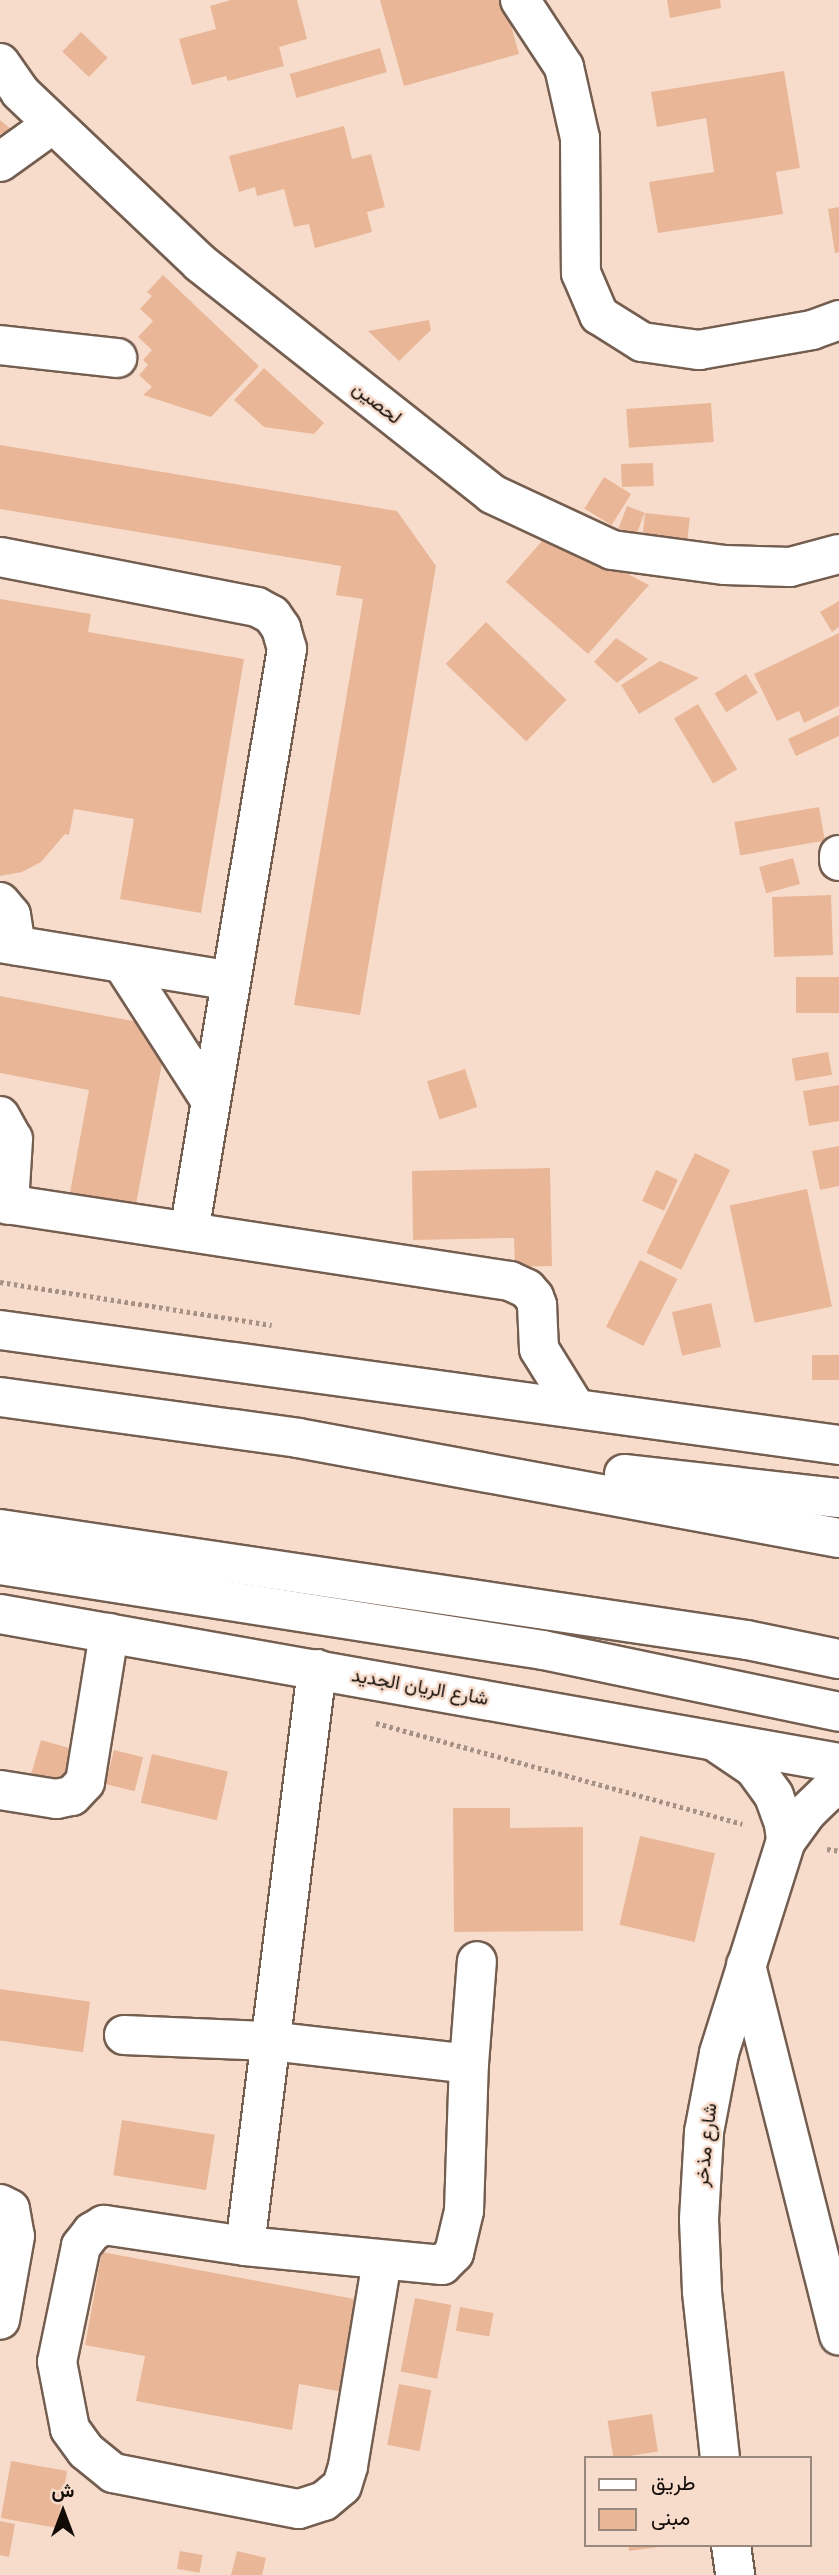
<!DOCTYPE html>
<meta charset="utf-8">
<style>
body{margin:0}
#map{position:relative;width:839px;height:2575px;overflow:hidden;background:#f7dccc;font-family:Inter,Vazirmatn,sans-serif}
div>[style]{position:absolute}
.building>*{inset:0;background:#e9b798;transform-origin:0 0}
.path>*{height:4.5px;margin-top:-2.25px;transform-origin:0;background:repeating-linear-gradient(90deg,#a59185 0 3.5px,transparent 0 7px)}
.roads{filter:drop-shadow(2px 0 #745e50) drop-shadow(-2px 0 #745e50) drop-shadow(0 2px #745e50) drop-shadow(0 -2px #745e50)}
.minor>*{height:38px;margin:-19px;padding:0 19px;transform-origin:19px;border-radius:19px;background:#fff}
.highway>*{height:38px;margin:-19px;padding:0 19px;transform-origin:19px;border-radius:19px;background:#fff}
span{translate:-50% -50%;white-space:nowrap;text-align:center;line-height:1.15;-webkit-text-stroke:5px #f7dccc;paint-order:stroke}
.street-label{font-size:19px;color:#120a05}
.legend{position:absolute;left:584px;top:2456px;width:228px;height:91px;box-sizing:border-box;background:#f7dccc;border:2px solid #9b887c;margin:0;padding:9px 12px;list-style:none;font-size:21px;color:#120a05}
.legend li{display:flex;align-items:center;gap:14px;height:35px}
.legend b{width:35px;border:2px solid #9b887c}
.north{position:absolute;left:28px;top:2477px;width:70px;height:70px;-webkit-text-stroke:5px #f7dccc;paint-order:stroke;rotate:0deg;font-size:19px;font-weight:700;line-height:28px;text-align:center;color:#120a05}
.north::after{content:'';display:block;margin:auto;width:24px;height:32px;background:#120a05;clip-path:polygon(50% 0,100% 100%,50% 72%,0 100%)}
</style>
<div id="map">
<div class="building">
<i style="clip-path:polygon(231px 0,297px 0,307px 39px,279px 47px,284px 66px,228px 81px,226px 76px,192px 85px,179px 39px,216px 29px,210px 6px)"></i>
<i style="clip-path:polygon(380px 0,504px 0,519px 54px,404px 86px)"></i>
<i style="clip-path:polygon(667px 0,720px 0,721px 8px,670px 18px)"></i>
<i style="left:81px;top:32px;width:37px;height:27px;rotate:44deg"></i>
<i style="left:380px;top:48px;width:25px;height:94px;rotate:74deg"></i>
<i style="clip-path:polygon(784px 71px,800px 168px,776px 172px,783px 214px,658px 233px,649px 182px,714px 172px,706px 118px,657px 127px,651px 92px)"></i>
<i style="clip-path:polygon(0 120px,12px 130px,0 134px)"></i>
<i style="clip-path:polygon(344px 126px,352px 159px,371px 154px,385px 207px,367px 212px,372px 232px,315px 248px,309px 224px,294px 227px,284px 189px,257px 196px,255px 187px,239px 192px,229px 156px)"></i>
<i style="clip-path:polygon(839px 207px,839px 252px,835px 253px,828px 209px)"></i>
<i style="clip-path:polygon(163px 275px,259px 366px,211px 417px,143px 395px,152px 387px,139px 375px,148px 365px,143px 360px,152px 350px,138px 337px,153px 321px,140px 309px,152px 296px,147px 292px)"></i>
<i style="clip-path:polygon(429px 320px,431px 330px,399px 361px,368px 331px)"></i>
<i style="clip-path:polygon(264px 368px,324px 423px,314px 434px,264px 427px,234px 400px)"></i>
<i style="left:711px;top:403px;width:39px;height:85px;rotate:86deg"></i>
<i style="clip-path:polygon(0 445px,397px 511px,436px 566px,360px 1015px,294px 1005px,363px 599px,336px 595px,341px 566px,0 509px)"></i>
<i style="left:653px;top:463px;width:23px;height:32px;rotate:88deg"></i>
<i style="left:604px;top:477px;width:32px;height:37px;rotate:32deg"></i>
<i style="left:627px;top:506px;width:19px;height:24px;rotate:21deg"></i>
<i style="left:645px;top:513px;width:45px;height:23px;rotate:6deg"></i>
<i style="clip-path:polygon(549px 533px,649px 585px,588px 654px,506px 582px)"></i>
<i style="clip-path:polygon(0 599px,91px 614px,88px 632px,244px 659px,201px 913px,120px 899px,134px 819px,74px 809px,69px 835px,65px 834px,41px 862px,22px 872px,0 876px)"></i>
<i style="clip-path:polygon(839px 601px,839px 627px,832px 632px,820px 612px)"></i>
<i style="left:486px;top:622px;width:112px;height:58px;rotate:44deg"></i>
<i style="clip-path:polygon(839px 633px,839px 706px,804px 723px,799px 711px,777px 721px,754px 674px)"></i>
<i style="clip-path:polygon(616px 638px,648px 659px,617px 683px,594px 662px)"></i>
<i style="clip-path:polygon(660px 661px,699px 678px,639px 714px,621px 685px)"></i>
<i style="left:746px;top:674px;width:22px;height:37px;rotate:58deg"></i>
<i style="left:698px;top:704px;width:76px;height:28px;rotate:59deg"></i>
<i style="clip-path:polygon(839px 715px,839px 736px,796px 756px,788px 739px)"></i>
<i style="left:819px;top:807px;width:34px;height:86px;rotate:80deg"></i>
<i style="left:793px;top:858px;width:27px;height:35px;rotate:75deg"></i>
<i style="left:831px;top:895px;width:60px;height:59px;rotate:88deg"></i>
<i style="left:839px;top:977px;width:36px;height:43px;rotate:90deg"></i>
<i style="clip-path:polygon(0 996px,138px 1022px,163px 1058px,135px 1210px,69px 1198px,89px 1090px,0 1073px)"></i>
<i style="left:828px;top:1052px;width:23px;height:37px;rotate:80deg"></i>
<i style="left:465px;top:1069px;width:40px;height:40px;rotate:72deg"></i>
<i style="clip-path:polygon(839px 1085px,839px 1121px,809px 1126px,803px 1091px)"></i>
<i style="clip-path:polygon(839px 1146px,839px 1186px,820px 1190px,812px 1151px)"></i>
<i style="left:695px;top:1153px;width:39px;height:111px;rotate:26deg"></i>
<i style="clip-path:polygon(550px 1168px,552px 1266px,515px 1267px,514px 1238px,413px 1240px,412px 1171px)"></i>
<i style="left:656px;top:1170px;width:24px;height:34px;rotate:24deg"></i>
<i style="left:807px;top:1189px;width:120px;height:79px;rotate:78deg"></i>
<i style="left:640px;top:1260px;width:42px;height:75px;rotate:27deg"></i>
<i style="left:711px;top:1303px;width:45px;height:40px;rotate:77deg"></i>
<i style="left:839px;top:1355px;width:25px;height:27px;rotate:90deg"></i>
<i style="left:41px;top:1740px;width:32px;height:37px;rotate:16deg"></i>
<i style="left:114px;top:1750px;width:30px;height:35px;rotate:14deg"></i>
<i style="left:152px;top:1754px;width:78px;height:50px;rotate:13deg"></i>
<i style="clip-path:polygon(453px 1808px,510px 1808px,510px 1828px,583px 1827px,583px 1931px,454px 1932px)"></i>
<i style="left:640px;top:1836px;width:77px;height:91px;rotate:13deg"></i>
<i style="left:0;top:1989px;width:91px;height:51px;rotate:8deg"></i>
<i style="left:122px;top:2120px;width:94px;height:56px;rotate:9deg"></i>
<i style="clip-path:polygon(102px 2252px,360px 2300px,343px 2392px,299px 2384px,292px 2430px,136px 2401px,145px 2356px,85px 2345px)"></i>
<i style="left:415px;top:2298px;width:37px;height:75px;rotate:11deg"></i>
<i style="left:460px;top:2307px;width:34px;height:24px;rotate:10deg"></i>
<i style="left:399px;top:2384px;width:33px;height:62px;rotate:11deg"></i>
<i style="left:652px;top:2414px;width:38px;height:45px;rotate:81deg"></i>
<i style="left:11px;top:2461px;width:57px;height:58px;rotate:10deg"></i>
<i style="clip-path:polygon(0 2521px,15px 2524px,9px 2557px,0 2555px)"></i>
<i style="clip-path:polygon(628px 2545px,659px 2545px,659px 2547px,629px 2551px)"></i>
<i style="left:180px;top:2551px;width:23px;height:18px;rotate:10deg"></i>
<i style="clip-path:polygon(237px 2551px,266px 2558px,262px 2575px,231px 2575px)"></i>
</div>
<div class="path">
<i style="left:0;top:1282px;width:275px;rotate:9deg"></i>
<i style="left:376px;top:1723px;width:380px;rotate:15.4deg"></i>
<i style="left:827px;top:1849px;width:12px;rotate:9deg"></i>
</div>
<div class="roads">
<div class="minor">
<i style="left:520px;top:0;width:80px;rotate:56.7deg"></i>
<i style="left:564px;top:67px;width:73px;rotate:77.3deg"></i>
<i style="left:580px;top:138px;width:135px;rotate:89.6deg"></i>
<i style="left:581px;top:273px;width:46px;rotate:66.8deg"></i>
<i style="left:599px;top:315px;width:51px;rotate:32.1deg"></i>
<i style="left:642px;top:342px;width:58px;rotate:8deg"></i>
<i style="left:699px;top:350px;width:115px;rotate:-10deg"></i>
<i style="left:812px;top:330px;width:29px;rotate:-20deg"></i>
<i style="left:0;top:63px;width:35px;rotate:55deg"></i>
<i style="left:20px;top:92px;width:248px;rotate:43.5deg"></i>
<i style="left:200px;top:263px;width:372px;rotate:38.3deg"></i>
<i style="left:492px;top:494px;width:132px;rotate:25deg"></i>
<i style="left:612px;top:550px;width:114px;rotate:7.6deg"></i>
<i style="left:725px;top:565px;width:65px;rotate:1.8deg"></i>
<i style="left:790px;top:567px;width:51px;rotate:-14.9deg"></i>
<i style="left:0;top:162px;width:65px;rotate:-35.6deg"></i>
<i style="left:0;top:345px;width:118px;rotate:6.3deg"></i>
<i style="left:0;top:557px;width:262px;rotate:11deg"></i>
<i style="left:257px;top:607px;width:17px;rotate:28deg"></i>
<i style="left:272px;top:615px;width:16px;rotate:55deg"></i>
<i style="left:281px;top:628px;width:22px;rotate:74deg"></i>
<i style="left:287px;top:649px;width:591px;rotate:99.54deg"></i>
<i style="left:839px;top:855px;width:6px;rotate:90deg"></i>
<i style="left:0;top:902px;width:17px;rotate:50deg"></i>
<i style="left:11px;top:915px;width:31px;rotate:81deg"></i>
<i style="left:0;top:943px;width:234px;rotate:9.3deg"></i>
<i style="left:122px;top:963px;width:164px;rotate:57.2deg"></i>
<i style="left:0;top:1116px;width:26px;rotate:61deg"></i>
<i style="left:13px;top:1139px;width:66px;rotate:93.5deg"></i>
<i style="left:0;top:1203px;width:516px;rotate:8.7deg"></i>
<i style="left:510px;top:1281px;width:19px;rotate:25deg"></i>
<i style="left:527px;top:1289px;width:11px;rotate:49deg"></i>
<i style="left:534px;top:1297px;width:9px;rotate:69deg"></i>
<i style="left:537px;top:1305px;width:44px;rotate:87.4deg"></i>
<i style="left:539px;top:1349px;width:68px;rotate:58.2deg"></i>
<i style="left:0;top:1330px;width:847px;rotate:7.8deg"></i>
<i style="left:0;top:1614px;width:852px;rotate:10.07deg"></i>
<i style="left:317px;top:1669px;width:581px;rotate:97.11deg"></i>
<i style="left:245px;top:2246px;width:143px;rotate:-171.5deg"></i>
<i style="left:104px;top:2225px;width:14px;rotate:150deg"></i>
<i style="left:92px;top:2232px;width:18px;rotate:128deg"></i>
<i style="left:81px;top:2246px;width:118px;rotate:101.7deg"></i>
<i style="left:57px;top:2362px;width:68px;rotate:79deg"></i>
<i style="left:70px;top:2429px;width:27px;rotate:54deg"></i>
<i style="left:86px;top:2451px;width:35px;rotate:39deg"></i>
<i style="left:113px;top:2473px;width:189px;rotate:11deg"></i>
<i style="left:299px;top:2509px;width:26px;rotate:-18deg"></i>
<i style="left:324px;top:2501px;width:23px;rotate:-40deg"></i>
<i style="left:342px;top:2486px;width:21px;rotate:-73deg"></i>
<i style="left:348px;top:2466px;width:208px;rotate:-80.6deg"></i>
<i style="left:717px;top:1743px;width:45px;rotate:34deg"></i>
<i style="left:754px;top:1768px;width:34px;rotate:54deg"></i>
<i style="left:774px;top:1796px;width:30px;rotate:70deg"></i>
<i style="left:784px;top:1824px;width:17px;rotate:83deg"></i>
<i style="left:0;top:1790px;width:57px;rotate:9.1deg"></i>
<i style="left:56px;top:1799px;width:16px;rotate:-11deg"></i>
<i style="left:72px;top:1796px;width:19px;rotate:-47deg"></i>
<i style="left:85px;top:1782px;width:151px;rotate:-80.8deg"></i>
<i style="left:746px;top:1965px;width:382px;rotate:75.9deg"></i>
<i style="left:124px;top:2035px;width:146px;rotate:2.4deg"></i>
<i style="left:270px;top:2041px;width:200px;rotate:6.6deg"></i>
<i style="left:0;top:2204px;width:11px;rotate:27deg"></i>
<i style="left:10px;top:2209px;width:27px;rotate:80deg"></i>
<i style="left:15px;top:2236px;width:85px;rotate:100.1deg"></i>
<i style="left:245px;top:2246px;width:198px;rotate:5.5deg"></i>
<i style="left:442px;top:2265px;width:17px;rotate:-45deg"></i>
<i style="left:454px;top:2253px;width:43px;rotate:-76.6deg"></i>
<i style="left:464px;top:2211px;width:147px;rotate:-88.1deg"></i>
<i style="left:469px;top:2064px;width:103px;rotate:-85.6deg"></i>
<i style="left:720px;top:2458px;width:168px;rotate:-96.2deg"></i>
<i style="left:702px;top:2291px;width:72px;rotate:-92.4deg"></i>
<i style="left:699px;top:2219px;width:87px;rotate:-86.7deg"></i>
<i style="left:704px;top:2132px;width:80px;rotate:-79.2deg"></i>
<i style="left:719px;top:2053px;width:222px;rotate:-72.5deg"></i>
<i style="left:786px;top:1841px;width:36px;rotate:-54deg"></i>
<i style="left:807px;top:1812px;width:29px;rotate:-44deg"></i>
<i style="left:828px;top:1792px;width:12px;rotate:-20deg"></i>
<i style="left:731px;top:2545px;width:30px;rotate:82deg"></i>
</div>
<div class="highway">
<i style="left:0;top:1397px;width:301px;rotate:7.8deg"></i>
<i style="left:298px;top:1438px;width:550px;rotate:10.47deg"></i>
<i style="left:624px;top:1474px;width:216px;rotate:6.4deg"></i>
<i style="left:0;top:1529px;width:755px;rotate:8.45deg"></i>
<i style="left:747px;top:1640px;width:94px;rotate:11.7deg"></i>
<i style="left:0;top:1565px;width:550px;rotate:8.9deg"></i>
<i style="left:543px;top:1650px;width:302px;rotate:11.8deg"></i>
</div>
</div>
<div class="street-label">
<span style="left:377px;top:403px;rotate:38deg">لحصين</span>
<span style="left:420px;top:1687px;rotate:10deg">شارع الريان الجديد</span>
<span style="left:706px;top:2145px;rotate:-84deg">شارع مذخر</span>
</div>
<ul class="legend">
<li><b style="height:9px;background:#fff"></b>طريق</li>
<li><b style="height:19px;background:#e9b798"></b>مبنى</li>
</ul>
<div class="north">ش</div>
</div>
